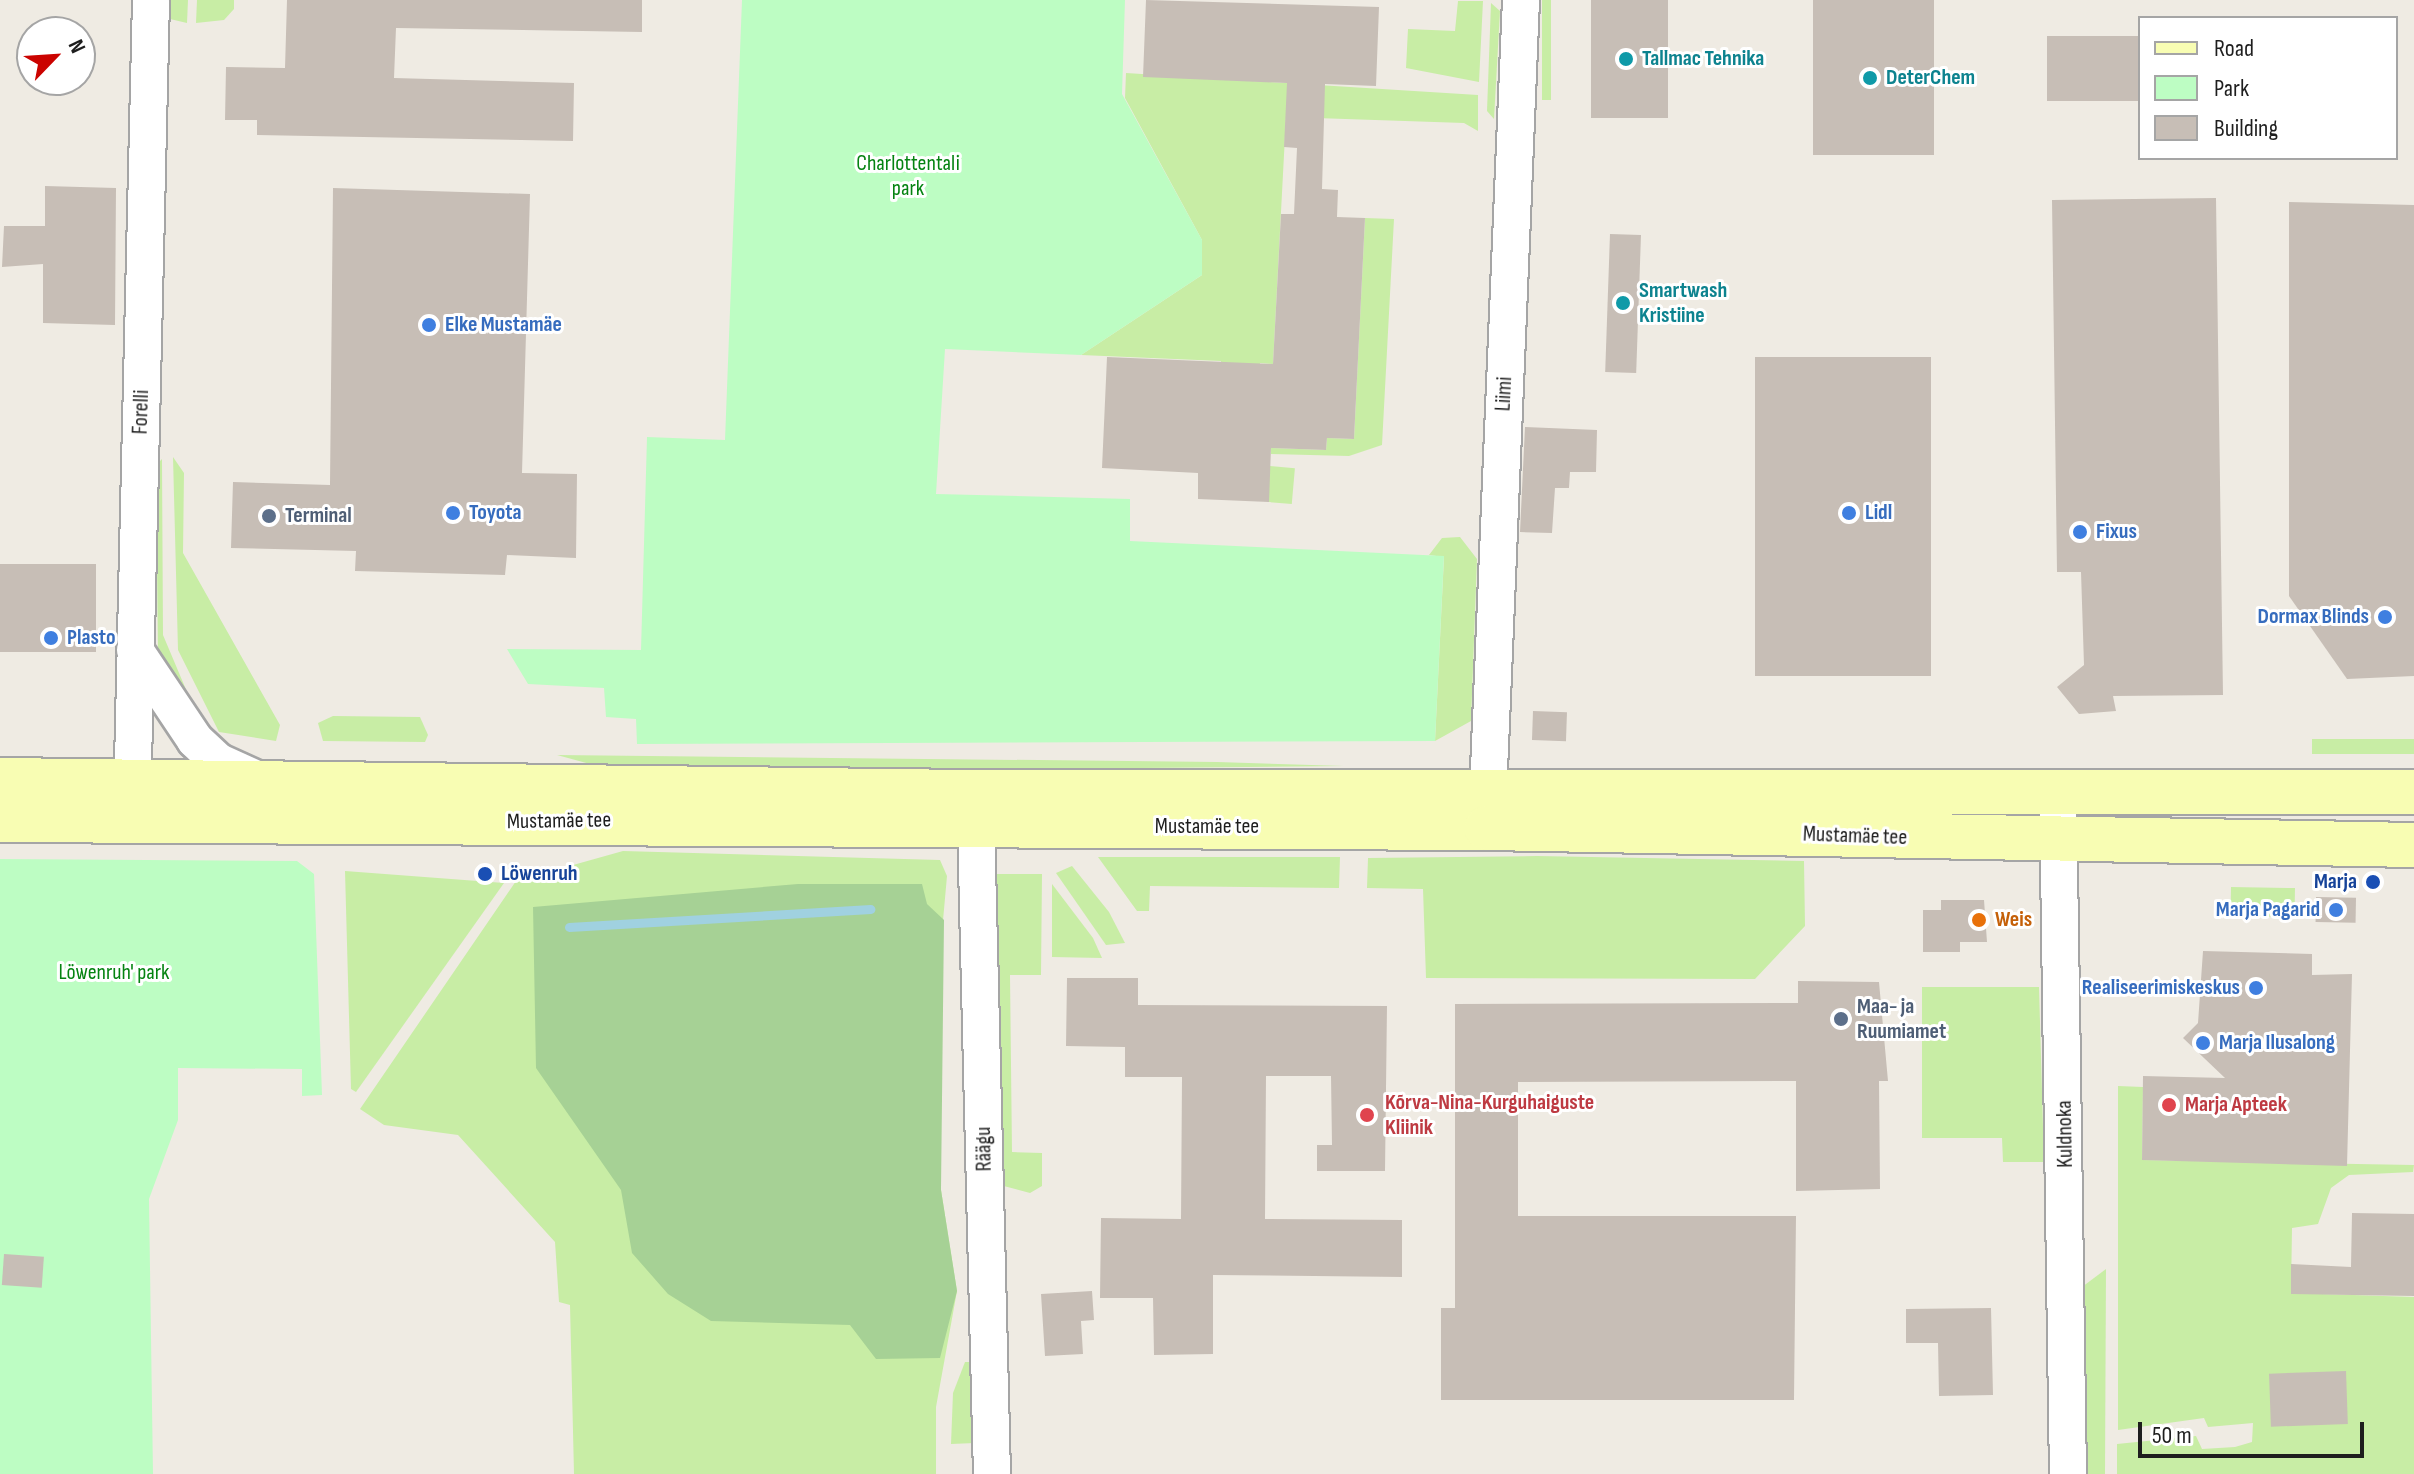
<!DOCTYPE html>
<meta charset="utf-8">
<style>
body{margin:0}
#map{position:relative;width:2414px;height:1474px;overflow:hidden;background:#efebe3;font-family:"Sofia Sans Condensed",sans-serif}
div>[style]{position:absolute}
.grass>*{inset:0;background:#c8eda5;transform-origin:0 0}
.forest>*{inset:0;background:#a6d195}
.park>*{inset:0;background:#bdfdc3}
.stream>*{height:9px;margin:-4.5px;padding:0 4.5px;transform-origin:4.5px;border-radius:4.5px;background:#a0d1e0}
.building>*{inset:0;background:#c7beb6;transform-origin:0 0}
.roads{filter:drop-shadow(2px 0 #a5a5a5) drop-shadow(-2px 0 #a5a5a5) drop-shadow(0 2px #a5a5a5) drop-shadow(0 -2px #a5a5a5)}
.street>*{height:36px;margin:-18px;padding:0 18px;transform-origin:18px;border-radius:18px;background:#fff}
.secondary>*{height:44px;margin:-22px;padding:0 22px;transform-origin:22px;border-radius:22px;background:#f8fdb3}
.dots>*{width:22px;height:22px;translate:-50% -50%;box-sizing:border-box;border:4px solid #fff;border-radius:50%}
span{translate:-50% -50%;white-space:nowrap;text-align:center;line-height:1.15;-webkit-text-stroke:6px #fff;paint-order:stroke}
.culture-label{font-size:22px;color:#0d838f;font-weight:700}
.left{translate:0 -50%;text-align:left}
.park-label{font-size:22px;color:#058311}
.shop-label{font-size:22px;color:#366cbe;font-weight:700}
.right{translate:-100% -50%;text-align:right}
.street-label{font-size:22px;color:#1e1e1e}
.service-label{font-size:22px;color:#4e5e75;font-weight:700}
.transit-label{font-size:22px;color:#164399;font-weight:700}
.food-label{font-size:22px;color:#c56008;font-weight:700}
.health-label{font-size:22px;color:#be3a42;font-weight:700}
.legend{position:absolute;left:2138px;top:16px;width:260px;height:144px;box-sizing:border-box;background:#fff;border:2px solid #a5a5a5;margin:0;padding:10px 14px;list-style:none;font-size:24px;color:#1e1e1e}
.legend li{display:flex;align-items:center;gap:16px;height:40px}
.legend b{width:40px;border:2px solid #a5a5a5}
.north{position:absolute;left:16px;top:16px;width:80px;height:80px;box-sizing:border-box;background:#fff;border:2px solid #a5a5a5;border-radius:50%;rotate:65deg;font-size:22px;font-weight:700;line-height:32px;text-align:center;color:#1e1e1e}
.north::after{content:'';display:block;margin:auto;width:28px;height:36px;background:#cb0300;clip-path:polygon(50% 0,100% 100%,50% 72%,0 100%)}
.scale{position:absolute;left:2138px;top:1422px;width:226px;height:36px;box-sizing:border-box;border:4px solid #1e1e1e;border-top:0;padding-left:10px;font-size:24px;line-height:28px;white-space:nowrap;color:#1e1e1e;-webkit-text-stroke:6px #fff;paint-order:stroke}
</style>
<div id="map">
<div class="grass">
<i style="clip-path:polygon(163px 0,188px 0,187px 23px,170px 19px)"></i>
<i style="clip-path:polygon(197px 0,234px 0,234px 9px,224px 20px,196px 23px)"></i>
<i style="left:1542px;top:0;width:9px;height:100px"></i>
<i style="clip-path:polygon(1458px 1px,1483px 1px,1479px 82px,1406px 68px,1408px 29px,1455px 31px)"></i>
<i style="clip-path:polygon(1491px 3px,1500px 11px,1494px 119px,1487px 111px)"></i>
<i style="clip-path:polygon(1126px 73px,1478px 95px,1478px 131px,1464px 123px,1286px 117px,1273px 364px,1260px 363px,1259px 377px,1221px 376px,1221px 361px,1081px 355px,1202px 275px,1202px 240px,1125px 98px)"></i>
<i style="clip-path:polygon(1365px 218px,1394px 219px,1382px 445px,1349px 456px,1271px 454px,1271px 448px,1326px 450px,1327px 438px,1354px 439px)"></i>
<i style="clip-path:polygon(173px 457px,184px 473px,183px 553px,280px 725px,276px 741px,219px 732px,178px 650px)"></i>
<i style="clip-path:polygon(162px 459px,163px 635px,198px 718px,158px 656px,156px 465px)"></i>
<i style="left:1270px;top:466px;width:25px;height:36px;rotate:5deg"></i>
<i style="clip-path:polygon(1460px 537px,1477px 559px,1471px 721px,1435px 741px,1444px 557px,1429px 555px,1442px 538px)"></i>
<i style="clip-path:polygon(333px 716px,420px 717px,428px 735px,425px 742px,323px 741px,318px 723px)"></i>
<i style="left:2312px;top:739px;width:102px;height:15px"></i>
<i style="clip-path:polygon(557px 755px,1217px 762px,1344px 766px,623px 773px)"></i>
<i style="clip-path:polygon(623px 851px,940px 860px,947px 876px,939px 965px,941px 1190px,957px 1291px,936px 1407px,936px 1474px,574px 1474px,570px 1305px,559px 1302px,555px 1242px,458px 1135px,384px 1125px,360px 1109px,516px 881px)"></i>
<i style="clip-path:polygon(1537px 856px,1804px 861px,1805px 926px,1755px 979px,1426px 978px,1423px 889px,1367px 888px,1368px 858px)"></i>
<i style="clip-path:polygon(1098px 857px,1340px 857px,1339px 888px,1150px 886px,1149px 911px,1137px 911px)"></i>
<i style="clip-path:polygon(1072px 866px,1109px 912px,1125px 943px,1106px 945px,1056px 873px)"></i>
<i style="clip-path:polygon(345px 871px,504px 883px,356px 1092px,351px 1089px)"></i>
<i style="clip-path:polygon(988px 874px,1042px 874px,1041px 975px,1010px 975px,1012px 1152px,1042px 1153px,1042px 1186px,1030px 1193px,1000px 1185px)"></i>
<i style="clip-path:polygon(1052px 884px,1093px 938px,1102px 958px,1052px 957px)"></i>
<i style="left:2231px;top:887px;width:64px;height:29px;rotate:1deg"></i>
<i style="clip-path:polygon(1922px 987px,2039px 987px,2044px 1162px,2003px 1162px,2002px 1138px,1922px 1138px)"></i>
<i style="clip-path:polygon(2118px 1086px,2143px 1087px,2142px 1160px,2414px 1165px,2413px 1172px,2349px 1175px,2331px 1188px,2318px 1224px,2292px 1228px,2291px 1293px,2414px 1297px,2414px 1474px,2117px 1474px,2117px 1444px,2196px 1436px,2202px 1449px,2235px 1447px,2252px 1442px,2253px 1423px,2208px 1427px,2204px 1418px,2118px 1430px)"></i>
<i style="clip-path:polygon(2106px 1269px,2105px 1474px,2087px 1474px,2082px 1287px)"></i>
<i style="clip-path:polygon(965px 1362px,975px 1362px,975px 1443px,951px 1444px,953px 1393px)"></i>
</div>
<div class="forest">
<i style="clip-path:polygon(798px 884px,922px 884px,927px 904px,944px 920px,941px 1190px,957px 1291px,940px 1358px,876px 1359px,850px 1325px,711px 1321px,668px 1294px,632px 1253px,621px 1190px,536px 1068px,533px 907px)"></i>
</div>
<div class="park">
<i style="clip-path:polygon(742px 0,1125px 0,1122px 94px,1202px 240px,1202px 275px,1081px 355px,945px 349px,936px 494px,1130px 499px,1130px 541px,1444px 556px,1435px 741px,637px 744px,636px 719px,606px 717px,604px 688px,528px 684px,507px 649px,641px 650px,647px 437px,725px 440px)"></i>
<i style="clip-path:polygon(0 859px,297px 861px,314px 874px,322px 1095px,302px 1096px,302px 1069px,178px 1068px,178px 1120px,149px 1199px,153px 1474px,0 1474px)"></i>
</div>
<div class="stream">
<i style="left:569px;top:927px;width:302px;rotate:-3.4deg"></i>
</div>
<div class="building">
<i style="clip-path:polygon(287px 0,642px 0,642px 32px,396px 28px,394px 78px,574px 83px,573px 141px,257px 135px,257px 120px,225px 120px,226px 67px,285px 68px)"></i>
<i style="clip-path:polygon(1146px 0,1379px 7px,1376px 86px,1325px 84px,1322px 189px,1338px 190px,1337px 217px,1365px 218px,1354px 439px,1327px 438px,1326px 450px,1271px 448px,1269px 502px,1198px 499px,1198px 473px,1102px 468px,1107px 357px,1273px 364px,1281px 214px,1294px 214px,1297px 148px,1284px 147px,1287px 83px,1143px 77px)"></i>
<i style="left:1591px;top:0;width:77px;height:118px"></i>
<i style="left:1813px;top:0;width:121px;height:155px"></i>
<i style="left:2140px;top:36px;width:65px;height:93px;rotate:90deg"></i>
<i style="clip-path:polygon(45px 186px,116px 188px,115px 325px,43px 323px,43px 264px,2px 267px,4px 226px,45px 226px)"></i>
<i style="clip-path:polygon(333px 188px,530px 194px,522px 473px,577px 474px,576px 558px,507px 555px,505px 575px,355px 571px,356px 551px,231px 548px,233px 482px,330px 485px)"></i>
<i style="clip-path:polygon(2216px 198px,2223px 695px,2113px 696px,2116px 711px,2079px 714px,2057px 687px,2084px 665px,2081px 572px,2057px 572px,2052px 200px)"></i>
<i style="clip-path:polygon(2289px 202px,2414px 205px,2414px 676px,2347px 679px,2289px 596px)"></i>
<i style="left:1610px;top:234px;width:31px;height:138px;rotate:2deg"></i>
<i style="left:1755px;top:357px;width:176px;height:319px"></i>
<i style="clip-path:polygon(1525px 427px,1597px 430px,1596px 472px,1570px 472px,1569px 488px,1555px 488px,1552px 533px,1520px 532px)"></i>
<i style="left:96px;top:564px;width:88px;height:96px;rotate:90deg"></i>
<i style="left:1533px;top:711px;width:34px;height:29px;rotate:2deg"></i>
<i style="left:2316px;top:897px;width:40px;height:25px;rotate:1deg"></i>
<i style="clip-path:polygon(1941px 900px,1984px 900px,1987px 942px,1960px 942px,1960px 952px,1923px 952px,1923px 910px,1941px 910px)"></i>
<i style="clip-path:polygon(2203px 951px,2312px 954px,2312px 975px,2352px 974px,2347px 1166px,2142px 1160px,2143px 1076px,2225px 1078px,2183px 1038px,2198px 1023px)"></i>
<i style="clip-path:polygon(1067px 978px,1138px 978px,1138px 1005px,1387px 1006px,1385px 1171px,1317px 1171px,1317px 1145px,1332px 1145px,1331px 1076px,1266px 1076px,1265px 1219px,1402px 1220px,1402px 1277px,1213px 1275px,1213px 1354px,1154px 1355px,1153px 1298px,1100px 1298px,1101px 1218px,1181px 1219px,1182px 1077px,1125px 1077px,1125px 1047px,1066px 1046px)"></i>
<i style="clip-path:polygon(1798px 981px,1879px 982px,1888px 1081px,1879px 1081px,1880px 1189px,1796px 1191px,1796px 1081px,1518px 1082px,1518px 1216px,1796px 1216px,1794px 1400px,1441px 1400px,1441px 1308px,1455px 1308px,1455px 1004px,1798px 1003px)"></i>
<i style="clip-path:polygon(2352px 1213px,2414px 1214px,2414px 1296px,2291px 1294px,2291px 1264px,2351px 1267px)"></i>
<i style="left:4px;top:1254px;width:40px;height:31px;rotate:4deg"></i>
<i style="clip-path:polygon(1092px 1291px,1094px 1320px,1081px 1321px,1083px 1354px,1045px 1356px,1041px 1294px)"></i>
<i style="clip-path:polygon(1991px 1308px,1993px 1395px,1939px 1396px,1938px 1343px,1906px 1343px,1906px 1309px)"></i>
<i style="left:2346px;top:1371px;width:53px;height:77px;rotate:88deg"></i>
</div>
<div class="roads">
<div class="street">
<i style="left:135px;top:650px;width:108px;rotate:56.3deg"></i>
<i style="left:195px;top:740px;width:33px;rotate:43deg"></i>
<i style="left:219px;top:762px;width:46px;rotate:24.3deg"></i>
<i style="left:2058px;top:795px;width:679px;rotate:89.16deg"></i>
<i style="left:132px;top:806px;width:806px;rotate:-88.65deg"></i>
<i style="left:1487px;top:818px;width:819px;rotate:-87.62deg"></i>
<i style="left:976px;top:825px;width:649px;rotate:88.59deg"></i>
</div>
<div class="secondary">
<i style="left:0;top:780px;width:975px;rotate:0.71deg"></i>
<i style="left:975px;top:792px;width:1439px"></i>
<i style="left:0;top:820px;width:1487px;rotate:0.31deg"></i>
<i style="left:1487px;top:828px;width:927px;rotate:1.05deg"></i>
</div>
</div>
<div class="dots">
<i style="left:1626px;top:59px;background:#0f9aa8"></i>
<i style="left:1870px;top:78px;background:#0f9aa8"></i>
<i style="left:1623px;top:303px;background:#0f9aa8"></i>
<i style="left:429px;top:325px;background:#3f7fe0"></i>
<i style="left:453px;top:513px;background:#3f7fe0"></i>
<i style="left:1849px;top:513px;background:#3f7fe0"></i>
<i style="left:269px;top:516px;background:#5c6f8a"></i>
<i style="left:2080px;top:532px;background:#3f7fe0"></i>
<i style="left:2385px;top:617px;background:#3f7fe0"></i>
<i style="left:51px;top:638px;background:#3f7fe0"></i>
<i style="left:485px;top:874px;background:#1a4fb4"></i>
<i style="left:2373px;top:882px;background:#1a4fb4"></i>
<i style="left:2336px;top:910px;background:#3f7fe0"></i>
<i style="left:1979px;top:920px;background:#e8710a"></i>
<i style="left:2256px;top:988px;background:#3f7fe0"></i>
<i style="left:1841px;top:1019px;background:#5c6f8a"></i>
<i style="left:2203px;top:1043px;background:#3f7fe0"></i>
<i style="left:2169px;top:1105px;background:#e0444e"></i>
<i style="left:1367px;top:1115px;background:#e0444e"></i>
</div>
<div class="culture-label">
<span class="left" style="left:1642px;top:59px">Tallmac Tehnika</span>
<span class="left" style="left:1886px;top:78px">DeterChem</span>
<span class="left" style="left:1639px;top:303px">Smartwash<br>Kristiine</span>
</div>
<div class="park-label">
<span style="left:908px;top:176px">Charlottentali<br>park</span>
<span style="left:114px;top:973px">Löwenruh' park</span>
</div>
<div class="shop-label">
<span class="left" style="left:445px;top:325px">Elke Mustamäe</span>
<span class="left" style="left:469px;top:513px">Toyota</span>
<span class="left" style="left:1865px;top:513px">Lidl</span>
<span class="left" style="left:2096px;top:532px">Fixus</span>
<span class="right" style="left:2369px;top:617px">Dormax Blinds</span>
<span class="left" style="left:67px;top:638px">Plasto</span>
<span class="right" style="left:2320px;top:910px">Marja Pagarid</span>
<span class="right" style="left:2240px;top:988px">Realiseerimiskeskus</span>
<span class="left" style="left:2219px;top:1043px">Marja Ilusalong</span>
</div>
<div class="street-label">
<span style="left:1504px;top:394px;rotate:-87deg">Liimi</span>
<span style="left:141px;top:412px;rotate:-88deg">Forelli</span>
<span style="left:559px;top:821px;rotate:-1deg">Mustamäe tee</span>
<span style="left:1207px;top:827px">Mustamäe tee</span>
<span style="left:1855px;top:836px;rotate:2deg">Mustamäe tee</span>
<span style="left:2065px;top:1134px;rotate:-91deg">Kuldnoka</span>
<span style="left:984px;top:1149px;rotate:-91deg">Räägu</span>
</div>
<div class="service-label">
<span class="left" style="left:285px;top:516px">Terminal</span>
<span class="left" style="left:1857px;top:1019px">Maa- ja<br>Ruumiamet</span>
</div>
<div class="transit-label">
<span class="left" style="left:501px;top:874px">Löwenruh</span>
<span class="right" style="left:2357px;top:882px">Marja</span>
</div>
<div class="food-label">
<span class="left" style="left:1995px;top:920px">Weis</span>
</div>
<div class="health-label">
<span class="left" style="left:1385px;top:1115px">Kõrva-Nina-Kurguhaiguste<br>Kliinik</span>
<span class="left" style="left:2185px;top:1105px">Marja Apteek</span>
</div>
<ul class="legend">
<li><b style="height:10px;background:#f8fdb3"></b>Road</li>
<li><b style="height:22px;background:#bdfdc3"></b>Park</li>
<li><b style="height:22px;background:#c7beb6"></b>Building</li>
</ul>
<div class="north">N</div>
<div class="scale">50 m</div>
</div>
